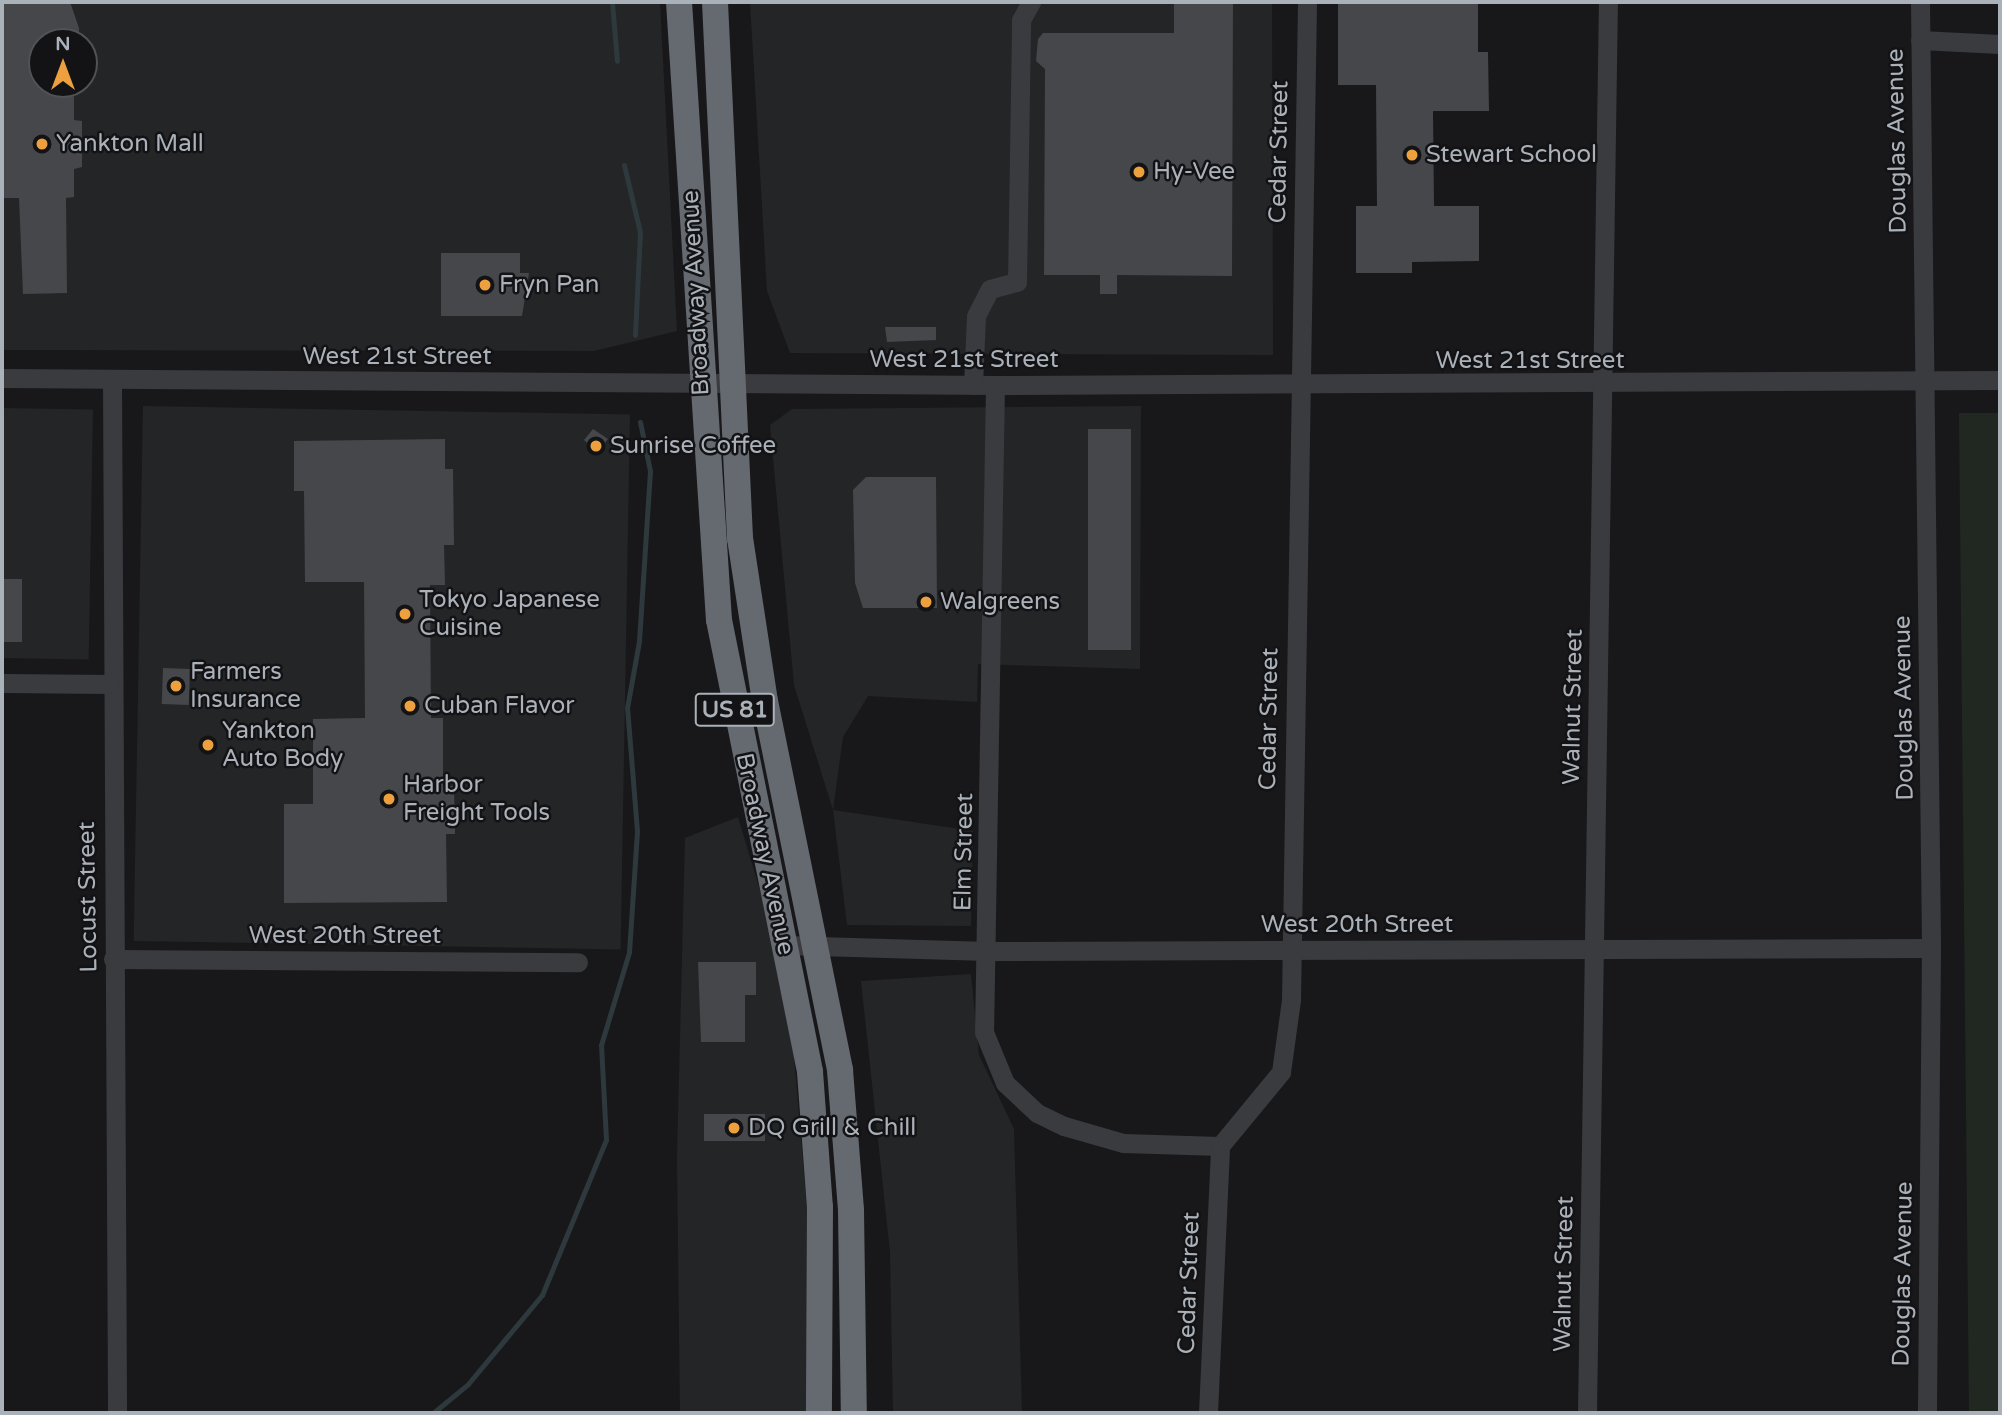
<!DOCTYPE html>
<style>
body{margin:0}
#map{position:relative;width:2002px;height:1415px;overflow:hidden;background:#18181a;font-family:"Varela Round",sans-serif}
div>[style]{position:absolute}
.built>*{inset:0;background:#242527;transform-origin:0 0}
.green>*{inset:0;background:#202821}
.stream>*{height:5px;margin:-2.5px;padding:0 2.5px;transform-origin:2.5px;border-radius:2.5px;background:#2e393e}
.building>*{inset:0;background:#45474a;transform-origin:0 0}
.minor>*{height:19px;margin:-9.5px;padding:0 9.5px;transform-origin:9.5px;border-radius:9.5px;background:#393b3f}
.highway>*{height:26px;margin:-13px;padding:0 13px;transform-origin:13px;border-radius:13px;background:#656970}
.dots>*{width:19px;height:19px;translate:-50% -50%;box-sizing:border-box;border:4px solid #131315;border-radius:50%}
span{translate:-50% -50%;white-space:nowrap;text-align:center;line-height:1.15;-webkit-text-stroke:5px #131315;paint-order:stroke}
.shield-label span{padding:2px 5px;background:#131315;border:2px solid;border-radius:5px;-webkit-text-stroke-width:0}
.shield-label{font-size:23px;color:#abb1b9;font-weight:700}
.street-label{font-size:24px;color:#abb1b9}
.poi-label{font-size:24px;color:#abb1b9}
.left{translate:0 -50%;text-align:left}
.frame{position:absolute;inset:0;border:4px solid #abb1b9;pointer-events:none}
.north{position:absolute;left:28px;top:28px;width:70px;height:70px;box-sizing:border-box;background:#131315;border:2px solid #505257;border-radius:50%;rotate:0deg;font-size:19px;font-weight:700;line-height:28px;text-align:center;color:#abb1b9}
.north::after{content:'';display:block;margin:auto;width:24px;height:32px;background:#eca03e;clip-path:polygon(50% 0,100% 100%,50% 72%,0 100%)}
</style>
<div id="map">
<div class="built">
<i style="clip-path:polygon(evenodd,2px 2px,660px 2px,677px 331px,594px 351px,2px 350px,2px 2px,42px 42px,84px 42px,84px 84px,42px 84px,42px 42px)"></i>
<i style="clip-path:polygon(750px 2px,1272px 2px,1273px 355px,790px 353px,767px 291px)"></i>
<i style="left:143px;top:406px;width:487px;height:535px;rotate:1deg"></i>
<i style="clip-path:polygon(1141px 406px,1140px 669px,978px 664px,977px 702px,868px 696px,843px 737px,833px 810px,973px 831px,971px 926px,847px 925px,833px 810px,794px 685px,770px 425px,792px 409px)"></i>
<i style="left:2px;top:408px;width:91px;height:250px;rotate:1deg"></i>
<i style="clip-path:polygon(738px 817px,774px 937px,794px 1055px,807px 1210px,807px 1413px,680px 1413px,677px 1157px,685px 838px)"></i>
<i style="clip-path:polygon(971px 974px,979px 1055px,1014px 1129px,1022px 1413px,893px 1413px,890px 1252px,861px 981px)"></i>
</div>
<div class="green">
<i style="clip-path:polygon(1959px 413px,2000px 413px,2000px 1413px,1969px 1413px)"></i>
</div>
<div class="stream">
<i style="left:612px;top:2px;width:59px;rotate:85.2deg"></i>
<i style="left:624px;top:165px;width:69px;rotate:76.6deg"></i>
<i style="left:640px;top:232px;width:103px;rotate:92.8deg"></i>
<i style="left:433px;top:1413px;width:45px;rotate:-39.6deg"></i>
<i style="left:468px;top:1384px;width:116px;rotate:-50.3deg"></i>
<i style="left:542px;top:1295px;width:168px;rotate:-67.6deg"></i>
<i style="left:606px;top:1140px;width:95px;rotate:-93deg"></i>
<i style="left:601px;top:1045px;width:97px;rotate:-73.2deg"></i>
<i style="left:629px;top:952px;width:121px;rotate:-86.2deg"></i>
<i style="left:637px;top:831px;width:123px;rotate:-94.6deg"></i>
<i style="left:627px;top:708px;width:68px;rotate:-79.8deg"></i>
<i style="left:639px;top:641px;width:170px;rotate:-86.3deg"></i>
<i style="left:650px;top:471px;width:50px;rotate:-101.5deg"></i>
</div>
<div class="building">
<i style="clip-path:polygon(2px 2px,70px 2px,79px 28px,79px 42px,42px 42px,42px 84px,74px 84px,74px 120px,82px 121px,82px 167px,74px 169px,74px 197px,66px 198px,67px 293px,23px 294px,19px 198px,2px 198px)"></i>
<i style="clip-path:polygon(1174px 2px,1233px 2px,1232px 276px,1117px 275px,1117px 294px,1100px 294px,1100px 275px,1044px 275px,1045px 69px,1036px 61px,1038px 39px,1043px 33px,1174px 33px)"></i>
<i style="clip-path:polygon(1338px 2px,1478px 2px,1478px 52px,1488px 52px,1489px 111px,1433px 111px,1434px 206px,1479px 206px,1479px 261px,1412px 262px,1412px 273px,1356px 273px,1356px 206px,1377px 206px,1376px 85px,1338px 85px)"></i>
<i style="clip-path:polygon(441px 253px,520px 253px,520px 273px,529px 273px,522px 316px,441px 316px)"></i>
<i style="clip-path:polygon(885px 327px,936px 327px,936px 340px,887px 342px)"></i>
<i style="clip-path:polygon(593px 429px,608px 439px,597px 452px,584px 440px)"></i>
<i style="left:1088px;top:429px;width:43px;height:221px"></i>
<i style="clip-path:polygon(445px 439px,445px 469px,453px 469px,454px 545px,444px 545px,445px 585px,430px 585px,431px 718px,443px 718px,443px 786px,454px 786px,455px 834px,446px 834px,447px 902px,284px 903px,284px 804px,313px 804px,313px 719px,365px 718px,364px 582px,305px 582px,304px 491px,294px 491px,294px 441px)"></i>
<i style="clip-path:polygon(866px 477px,936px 477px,937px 608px,863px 608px,855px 583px,853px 490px)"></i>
<i style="left:2px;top:579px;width:20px;height:63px"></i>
<i style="left:163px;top:668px;width:27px;height:36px;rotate:2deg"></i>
<i style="clip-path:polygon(698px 962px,756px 962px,756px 995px,745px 995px,745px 1042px,701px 1042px)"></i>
<i style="left:704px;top:1114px;width:61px;height:27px"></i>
</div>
<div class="minor">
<i style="left:1920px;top:2px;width:946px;rotate:89.33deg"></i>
<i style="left:1931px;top:948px;width:465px;rotate:90.5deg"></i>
<i style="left:1920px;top:40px;width:80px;rotate:2.9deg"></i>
<i style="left:2px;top:378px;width:993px;rotate:0.4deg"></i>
<i style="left:995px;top:385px;width:1005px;rotate:-0.29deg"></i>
<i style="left:112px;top:379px;width:1034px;rotate:89.72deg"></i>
<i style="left:973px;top:385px;width:69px;rotate:-87.5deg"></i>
<i style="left:976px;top:316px;width:30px;rotate:-63deg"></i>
<i style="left:990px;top:289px;width:28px;rotate:-15deg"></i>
<i style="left:1017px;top:282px;width:262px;rotate:-89.1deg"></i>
<i style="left:1021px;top:20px;width:21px;rotate:-61deg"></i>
<i style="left:995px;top:385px;width:647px;rotate:90.97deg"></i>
<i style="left:984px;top:1032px;width:55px;rotate:67.6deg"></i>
<i style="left:1005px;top:1083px;width:44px;rotate:43.2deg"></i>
<i style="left:1037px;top:1113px;width:30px;rotate:26deg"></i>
<i style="left:1064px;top:1126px;width:61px;rotate:16.1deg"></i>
<i style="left:1123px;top:1143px;width:97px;rotate:1.8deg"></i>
<i style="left:2px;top:683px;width:108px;rotate:0.5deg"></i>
<i style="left:784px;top:945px;width:204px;rotate:1.7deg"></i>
<i style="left:988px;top:951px;width:943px;rotate:-0.18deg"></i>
<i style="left:113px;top:959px;width:465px;rotate:0.4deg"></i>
<i style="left:1208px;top:1413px;width:267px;rotate:-87.4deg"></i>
<i style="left:1220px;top:1146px;width:96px;rotate:-50.5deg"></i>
<i style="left:1281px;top:1072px;width:73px;rotate:-82.1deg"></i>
<i style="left:1291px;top:1000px;width:998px;rotate:-89.08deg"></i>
<i style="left:1587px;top:1413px;width:1411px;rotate:-89.15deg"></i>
</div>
<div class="highway">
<i style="left:679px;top:2px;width:619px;rotate:86.3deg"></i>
<i style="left:719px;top:620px;width:461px;rotate:78.6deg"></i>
<i style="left:810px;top:1072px;width:135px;rotate:85.8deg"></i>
<i style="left:820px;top:1207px;width:206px;rotate:90.3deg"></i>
<i style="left:715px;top:2px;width:537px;rotate:87.33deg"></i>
<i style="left:740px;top:538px;width:165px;rotate:81.3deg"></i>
<i style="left:765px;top:701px;width:377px;rotate:78.5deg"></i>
<i style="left:840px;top:1070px;width:140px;rotate:85.5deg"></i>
<i style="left:851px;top:1210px;width:203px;rotate:89.2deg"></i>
</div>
<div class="dots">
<i style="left:42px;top:144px;background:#eca03e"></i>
<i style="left:1412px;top:155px;background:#eca03e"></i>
<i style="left:1139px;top:172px;background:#eca03e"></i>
<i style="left:485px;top:285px;background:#eca03e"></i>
<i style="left:596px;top:446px;background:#eca03e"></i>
<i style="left:926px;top:602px;background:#eca03e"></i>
<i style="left:405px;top:614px;background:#eca03e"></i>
<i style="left:176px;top:686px;background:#eca03e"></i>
<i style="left:410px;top:706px;background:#eca03e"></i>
<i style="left:208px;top:745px;background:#eca03e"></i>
<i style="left:389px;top:799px;background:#eca03e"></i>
<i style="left:734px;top:1128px;background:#eca03e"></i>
</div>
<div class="shield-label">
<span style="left:735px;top:710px">US 81</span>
</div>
<div class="street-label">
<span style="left:1897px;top:141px;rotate:-91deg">Douglas Avenue</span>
<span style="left:1279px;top:152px;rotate:-89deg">Cedar Street</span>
<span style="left:696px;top:293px;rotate:-93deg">Broadway Avenue</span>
<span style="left:397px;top:357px">West 21st Street</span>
<span style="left:964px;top:360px">West 21st Street</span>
<span style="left:1530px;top:361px">West 21st Street</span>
<span style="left:1573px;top:707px;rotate:-89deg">Walnut Street</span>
<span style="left:1904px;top:708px;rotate:-91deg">Douglas Avenue</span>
<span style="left:1269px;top:719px;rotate:-89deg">Cedar Street</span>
<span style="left:964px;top:852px;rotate:-89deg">Elm Street</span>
<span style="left:765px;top:854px;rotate:78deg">Broadway Avenue</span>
<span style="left:88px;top:897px;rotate:-91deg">Locust Street</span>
<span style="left:1357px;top:925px">West 20th Street</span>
<span style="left:345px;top:936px">West 20th Street</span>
<span style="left:1564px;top:1274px;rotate:-89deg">Walnut Street</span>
<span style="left:1903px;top:1274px;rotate:-89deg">Douglas Avenue</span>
<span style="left:1189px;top:1283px;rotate:-88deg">Cedar Street</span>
</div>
<div class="poi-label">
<span class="left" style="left:56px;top:144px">Yankton Mall</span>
<span class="left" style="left:1426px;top:155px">Stewart School</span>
<span class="left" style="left:1153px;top:172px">Hy-Vee</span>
<span class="left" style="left:499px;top:285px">Fryn Pan</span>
<span class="left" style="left:610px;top:446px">Sunrise Coffee</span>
<span class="left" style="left:419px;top:614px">Tokyo Japanese<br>Cuisine</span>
<span class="left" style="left:940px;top:602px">Walgreens</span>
<span class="left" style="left:190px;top:686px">Farmers<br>Insurance</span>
<span class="left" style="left:424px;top:706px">Cuban Flavor</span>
<span class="left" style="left:222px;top:745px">Yankton<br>Auto Body</span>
<span class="left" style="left:403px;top:799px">Harbor<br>Freight Tools</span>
<span class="left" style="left:748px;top:1128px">DQ Grill &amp; Chill</span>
</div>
<div class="frame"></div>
<div class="north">N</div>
</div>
